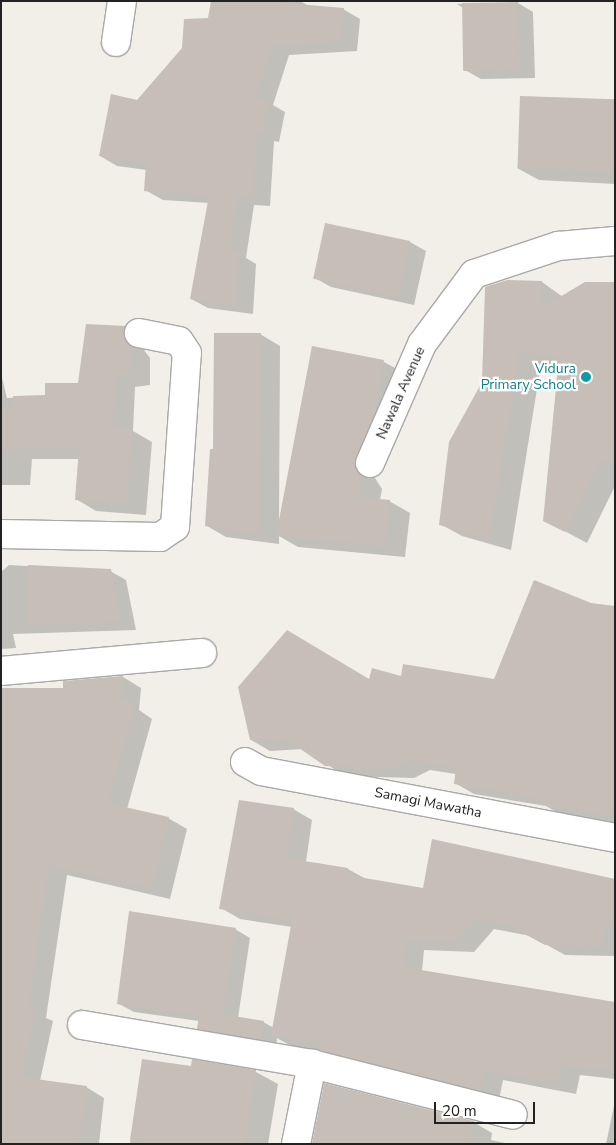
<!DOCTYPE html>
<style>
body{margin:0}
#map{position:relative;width:616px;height:1145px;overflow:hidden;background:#f2efe9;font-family:"Nunito Sans",sans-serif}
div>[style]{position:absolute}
.shadow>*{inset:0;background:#0003}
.building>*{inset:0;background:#c7beb8;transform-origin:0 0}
.roads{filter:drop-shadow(1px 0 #a9a9a9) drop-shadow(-1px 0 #a9a9a9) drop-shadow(0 1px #a9a9a9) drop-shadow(0 -1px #a9a9a9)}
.minor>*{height:28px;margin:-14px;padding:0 14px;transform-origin:14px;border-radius:14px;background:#fff}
.dots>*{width:14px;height:14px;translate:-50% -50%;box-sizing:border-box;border:2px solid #fff;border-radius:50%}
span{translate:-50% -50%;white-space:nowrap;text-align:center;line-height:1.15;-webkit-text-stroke:4.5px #fff;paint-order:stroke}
.culture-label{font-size:14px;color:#0d838f}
.right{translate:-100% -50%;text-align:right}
.street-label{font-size:14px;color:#222}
.frame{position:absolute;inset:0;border:2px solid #222;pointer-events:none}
.scale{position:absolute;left:434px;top:1102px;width:101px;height:22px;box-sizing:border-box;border:2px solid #222;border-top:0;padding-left:6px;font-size:15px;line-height:18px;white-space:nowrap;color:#222;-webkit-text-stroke:4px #fff;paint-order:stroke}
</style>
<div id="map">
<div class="shadow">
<i style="clip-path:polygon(212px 1px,300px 1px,309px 6px,343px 9px,360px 19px,357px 51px,289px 55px,273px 105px,285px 112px,279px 142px,274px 141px,270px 206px,254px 205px,246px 258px,256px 264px,253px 314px,208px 308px,191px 299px,209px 203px,163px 200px,145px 190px,147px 170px,117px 166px,100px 156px,138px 101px,209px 19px)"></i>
<i style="clip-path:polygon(518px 3px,533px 12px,535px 78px,481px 79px,465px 70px,480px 20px,457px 4px)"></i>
<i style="clip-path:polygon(615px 102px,615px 184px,539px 180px,517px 168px)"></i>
<i style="clip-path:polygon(326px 224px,410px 242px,426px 251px,414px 305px,331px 287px,315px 278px)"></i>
<i style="clip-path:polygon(507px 281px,542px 282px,563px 297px,615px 283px,615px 486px,587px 543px,544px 520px,559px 366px,541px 364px,511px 550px,462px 536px,440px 524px,483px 383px)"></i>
<i style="clip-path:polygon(125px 327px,145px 339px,144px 350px,150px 358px,150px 385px,135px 387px,133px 431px,152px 442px,146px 515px,96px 511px,76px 499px,79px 459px,32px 459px,30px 485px,1px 485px,1px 374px,7px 398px,46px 396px,79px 385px)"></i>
<i style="clip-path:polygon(260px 334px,280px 346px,279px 522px,313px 348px,384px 362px,404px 373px,375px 478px,382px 489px,380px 500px,389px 501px,410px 513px,405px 557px,298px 547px,279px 536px,279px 544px,226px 537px,207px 526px,214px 451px)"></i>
<i style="clip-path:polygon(9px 565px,110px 571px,126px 580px,136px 630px,13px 634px,16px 648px,1px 649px,1px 572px)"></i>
<i style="clip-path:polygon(615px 614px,615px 823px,560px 814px,546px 806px,474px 794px,455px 783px,456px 774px,430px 770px,414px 778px,345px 776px,303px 749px,270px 751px,251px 740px,369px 681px,402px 678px,494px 680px)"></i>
<i style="clip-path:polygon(123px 677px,141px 688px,139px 710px,152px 719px,127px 809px,168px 818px,187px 829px,170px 899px,67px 875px,46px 1018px,53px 1021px,40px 1081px,86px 1087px,104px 1098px,99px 1144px,1px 1144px,64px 682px)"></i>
<i style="clip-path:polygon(293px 809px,312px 820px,306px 862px,348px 869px,366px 879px,424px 889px,615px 880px,615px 956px,565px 955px,531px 936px,494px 929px,474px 952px,424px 950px,422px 971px,615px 1003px,615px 1079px,580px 1075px,576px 1094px,503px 1080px,499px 1100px,340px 1060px,324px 1051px,291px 1046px,277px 1038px,276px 1047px,213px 1037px,198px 1028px,199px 1021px,134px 1012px,119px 1004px,235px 929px,250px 938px,238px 1018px,263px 1022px,274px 1028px,292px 927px,240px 919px,221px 908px)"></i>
<i style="clip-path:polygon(143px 1061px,192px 1068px,256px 1072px,278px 1084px,268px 1144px,130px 1144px)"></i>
<i style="clip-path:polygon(325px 1085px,473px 1122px,492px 1133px,491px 1140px,510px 1144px,312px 1144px)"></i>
<i style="clip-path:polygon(615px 1101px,615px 1144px,606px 1144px)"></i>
</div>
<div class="building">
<i style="clip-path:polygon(211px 1px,262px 1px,344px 8px,340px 41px,272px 46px,255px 98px,269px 101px,262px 133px,257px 132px,253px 197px,237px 196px,229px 251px,239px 252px,236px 305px,190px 299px,209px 195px,144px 191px,146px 163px,99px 156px,111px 94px,137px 100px,182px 48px,184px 19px,208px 18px)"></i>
<i style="left:518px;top:2px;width:68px;height:56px;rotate:89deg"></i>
<i style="left:520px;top:96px;width:95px;height:72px;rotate:2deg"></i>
<i style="left:325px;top:223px;width:87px;height:57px;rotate:12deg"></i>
<i style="clip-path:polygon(507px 280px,542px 281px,541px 308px,585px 282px,615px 282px,615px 461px,599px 462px,565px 532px,543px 521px,559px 357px,519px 352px,489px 539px,439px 525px,449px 442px,482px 382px,485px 287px)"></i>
<i style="clip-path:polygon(86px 324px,126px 326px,124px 338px,130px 346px,130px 374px,115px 376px,113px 427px,132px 429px,126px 504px,75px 500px,79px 447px,1px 449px,1px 408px,13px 409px,13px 396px,45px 395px,45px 383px,78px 383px)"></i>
<i style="clip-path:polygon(214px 333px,261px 333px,259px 534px,205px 526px,210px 449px,213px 449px)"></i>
<i style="clip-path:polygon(312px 346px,384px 360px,374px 415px,354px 464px,362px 476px,358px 497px,390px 500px,385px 546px,276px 536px)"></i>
<i style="clip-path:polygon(28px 565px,111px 569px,121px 622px,27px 625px)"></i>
<i style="clip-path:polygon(534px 580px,591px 603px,615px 606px,615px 795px,611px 816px,540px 804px,540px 798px,454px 784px,456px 768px,410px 760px,394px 768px,325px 766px,286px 739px,250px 740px,238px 687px,287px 630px,369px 679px,372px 668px,401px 676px,403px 664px,494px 679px)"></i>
<i style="clip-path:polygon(123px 676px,121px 698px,135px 707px,107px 803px,169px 817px,152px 889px,49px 865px,28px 1008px,35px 1010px,21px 1077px,87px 1086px,79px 1144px,1px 1144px,1px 688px,63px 688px,63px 681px)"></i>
<i style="clip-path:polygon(239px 800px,294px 808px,286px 858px,348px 868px,347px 875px,423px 888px,432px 839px,615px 879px,615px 928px,606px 926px,602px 946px,545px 945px,510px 926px,475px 919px,454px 942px,405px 940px,403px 967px,615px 1002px,615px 1071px,561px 1065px,557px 1084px,484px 1070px,480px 1090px,320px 1050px,321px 1043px,271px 1035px,292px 920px,219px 909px)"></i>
<i style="clip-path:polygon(129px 911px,236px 928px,222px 1014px,264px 1021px,261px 1039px,197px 1029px,199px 1015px,117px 1004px)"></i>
<i style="clip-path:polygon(142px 1059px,191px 1066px,192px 1059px,256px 1070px,245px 1144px,156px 1144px,130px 1140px)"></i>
<i style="clip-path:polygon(324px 1083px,474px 1121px,469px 1144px,312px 1144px)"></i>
</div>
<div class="roads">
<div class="minor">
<i style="left:116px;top:42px;width:41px;rotate:-81.7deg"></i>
<i style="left:370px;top:463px;width:130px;rotate:-66.4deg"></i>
<i style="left:422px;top:344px;width:87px;rotate:-53.4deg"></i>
<i style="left:474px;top:274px;width:89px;rotate:-18.4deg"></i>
<i style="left:558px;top:246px;width:57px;rotate:-5deg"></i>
<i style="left:1px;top:534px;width:159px;rotate:1.1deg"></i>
<i style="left:160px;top:537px;width:18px;rotate:-34deg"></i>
<i style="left:175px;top:527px;width:174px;rotate:-86.1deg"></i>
<i style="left:187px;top:353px;width:14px;rotate:-124deg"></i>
<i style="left:179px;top:341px;width:41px;rotate:-168.7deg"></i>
<i style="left:1px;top:671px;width:202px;rotate:-5.1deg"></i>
<i style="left:245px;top:762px;width:18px;rotate:29deg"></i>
<i style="left:261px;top:771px;width:360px;rotate:10.7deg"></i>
<i style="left:82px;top:1025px;width:233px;rotate:9.6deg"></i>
<i style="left:312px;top:1064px;width:207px;rotate:14.2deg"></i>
<i style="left:296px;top:1144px;width:82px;rotate:-78.7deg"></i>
</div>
</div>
<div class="dots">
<i style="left:586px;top:377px;background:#0f9aa8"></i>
</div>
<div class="culture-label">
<span class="right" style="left:576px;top:377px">Vidura<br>Primary School</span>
</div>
<div class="street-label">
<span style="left:401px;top:393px;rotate:-66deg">Nawala Avenue</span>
<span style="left:428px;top:803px;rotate:11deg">Samagi Mawatha</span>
</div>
<div class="frame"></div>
<div class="scale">20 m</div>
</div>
